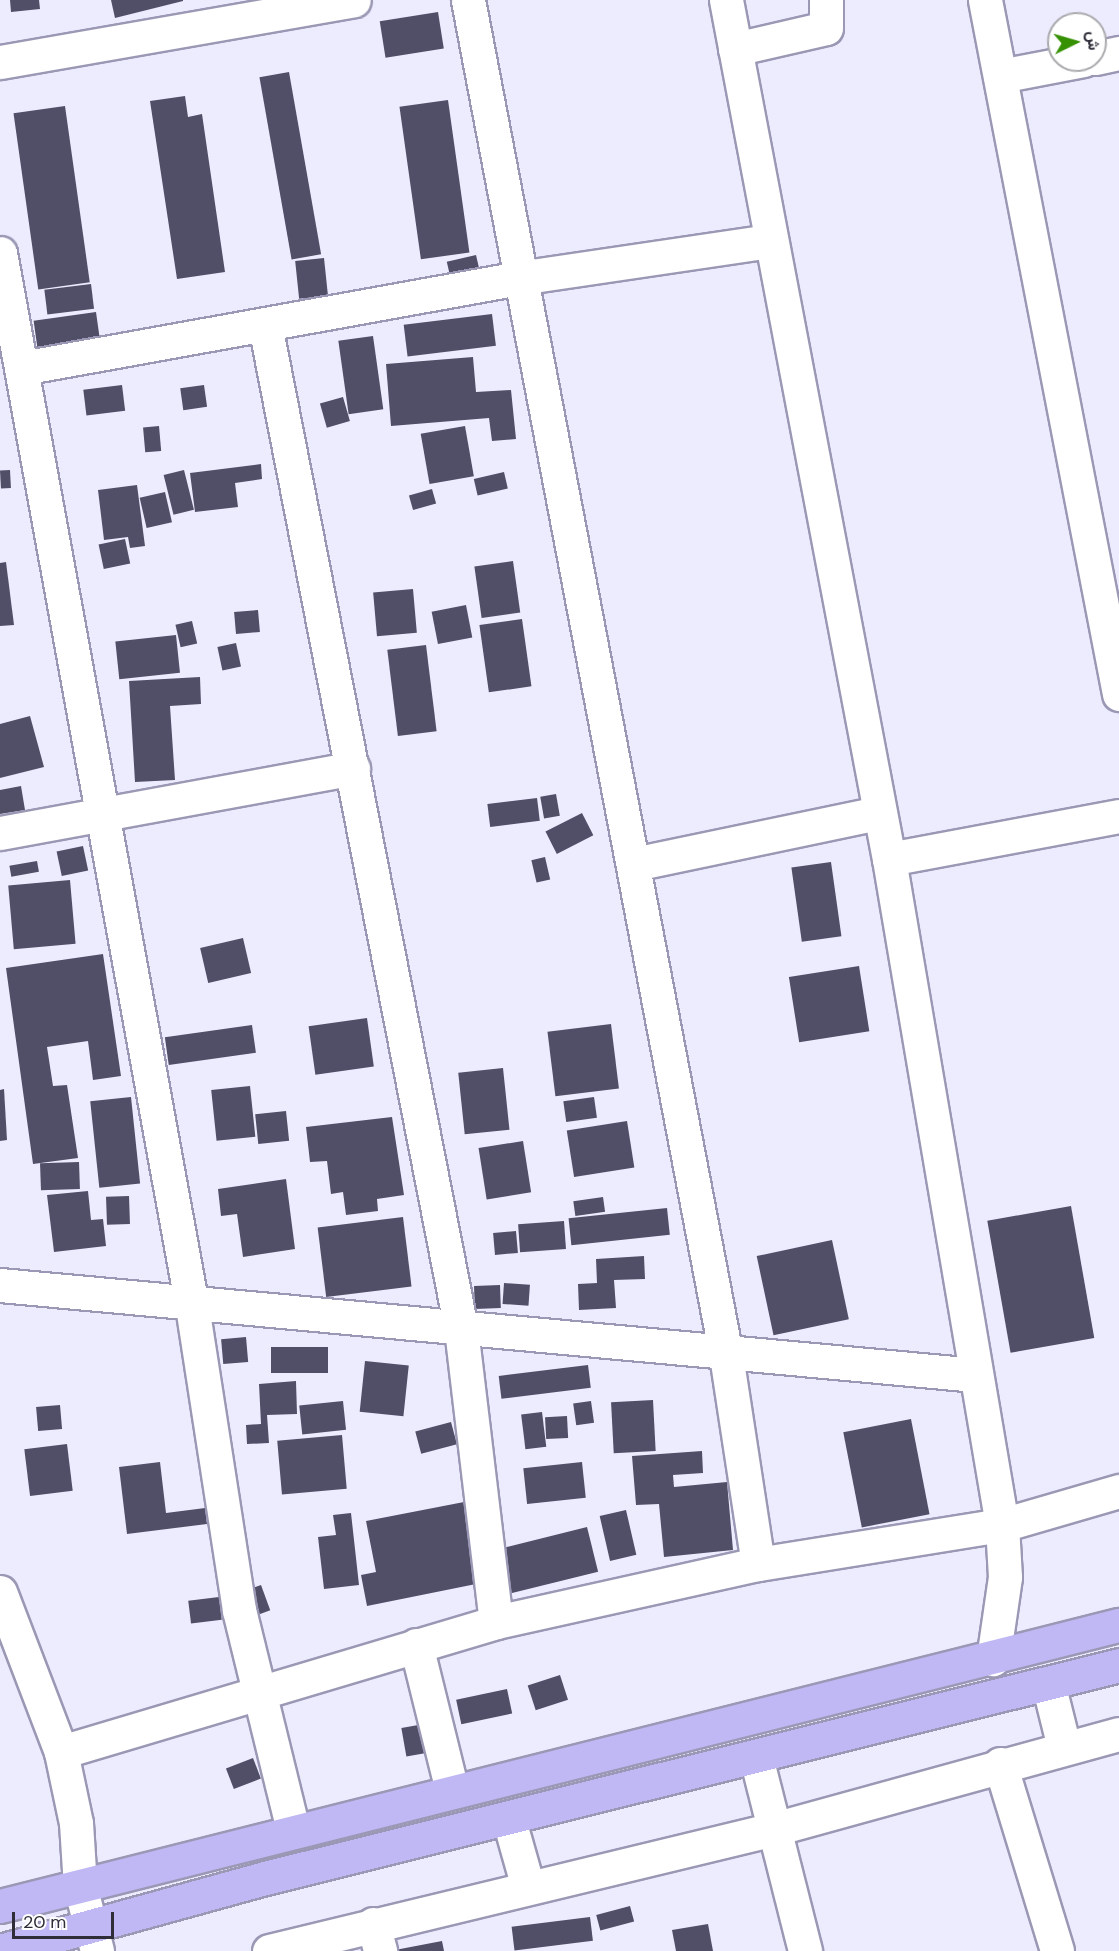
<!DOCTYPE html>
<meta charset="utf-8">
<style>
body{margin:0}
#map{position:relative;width:1119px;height:1951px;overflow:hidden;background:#edecff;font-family:"DM Sans",Vazirmatn,sans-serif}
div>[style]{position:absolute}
.building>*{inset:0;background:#514f68;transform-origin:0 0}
.roads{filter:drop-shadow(2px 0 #9a98b4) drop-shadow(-2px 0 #9a98b4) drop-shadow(0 2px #9a98b4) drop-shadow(0 -2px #9a98b4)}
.minor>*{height:33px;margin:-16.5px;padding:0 16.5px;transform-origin:16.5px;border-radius:16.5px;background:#fff}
.tertiary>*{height:33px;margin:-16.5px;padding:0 16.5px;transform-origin:16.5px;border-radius:16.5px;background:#fff}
.trunk>*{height:33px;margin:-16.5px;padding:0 16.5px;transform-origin:16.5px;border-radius:16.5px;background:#bfb8f4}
span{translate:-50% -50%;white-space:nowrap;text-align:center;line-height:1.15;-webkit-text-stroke:6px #fff;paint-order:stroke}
.north{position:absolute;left:1047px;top:12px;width:60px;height:60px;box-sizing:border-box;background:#fff;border:2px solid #ababaf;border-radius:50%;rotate:85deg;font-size:16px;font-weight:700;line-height:24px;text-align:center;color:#2e2d38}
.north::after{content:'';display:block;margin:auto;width:21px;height:27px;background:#359002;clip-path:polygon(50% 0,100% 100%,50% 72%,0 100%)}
.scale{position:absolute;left:12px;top:1912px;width:102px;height:27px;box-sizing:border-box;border:3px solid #2e2d38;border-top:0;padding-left:8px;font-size:18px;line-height:21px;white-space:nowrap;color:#2e2d38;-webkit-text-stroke:4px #fff;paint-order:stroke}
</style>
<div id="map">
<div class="building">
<i style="clip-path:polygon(10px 0,39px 0,40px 9px,11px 12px)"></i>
<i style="clip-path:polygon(111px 0,183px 0,183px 1px,115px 18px)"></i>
<i style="left:438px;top:12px;width:37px;height:59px;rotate:81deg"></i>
<i style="left:289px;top:72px;width:185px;height:30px;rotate:80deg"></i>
<i style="clip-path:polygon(185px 96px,188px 117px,202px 114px,225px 272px,177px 279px,150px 101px)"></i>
<i style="left:448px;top:100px;width:154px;height:49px;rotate:82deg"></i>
<i style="left:65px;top:106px;width:178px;height:52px;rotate:82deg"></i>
<i style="left:476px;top:255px;width:17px;height:30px;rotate:77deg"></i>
<i style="left:324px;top:258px;width:38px;height:29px;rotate:84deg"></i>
<i style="left:91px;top:284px;width:25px;height:47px;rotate:83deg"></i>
<i style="left:96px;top:312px;width:30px;height:63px;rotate:82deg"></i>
<i style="left:492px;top:314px;width:32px;height:89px;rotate:83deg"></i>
<i style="left:373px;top:336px;width:74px;height:35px;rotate:82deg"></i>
<i style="clip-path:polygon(473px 357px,476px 392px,511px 390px,516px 439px,492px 441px,489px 418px,391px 426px,386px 364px)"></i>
<i style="left:122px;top:385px;width:26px;height:39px;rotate:83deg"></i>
<i style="left:204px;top:385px;width:22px;height:24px;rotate:82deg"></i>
<i style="left:343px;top:397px;width:25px;height:24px;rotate:74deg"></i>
<i style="left:159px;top:426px;width:25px;height:16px;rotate:85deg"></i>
<i style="left:465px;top:426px;width:51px;height:45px;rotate:80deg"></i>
<i style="clip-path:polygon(261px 464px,262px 479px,235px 483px,238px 507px,195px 512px,190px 473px)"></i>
<i style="left:10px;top:470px;width:18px;height:10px;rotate:87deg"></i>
<i style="left:184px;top:470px;width:41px;height:21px;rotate:76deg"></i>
<i style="left:504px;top:472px;width:17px;height:31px;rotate:77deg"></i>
<i style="clip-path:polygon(137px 485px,145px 546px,130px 548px,128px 537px,104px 540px,98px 490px)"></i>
<i style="left:432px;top:489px;width:15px;height:24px;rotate:74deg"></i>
<i style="left:165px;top:492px;width:31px;height:26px;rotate:77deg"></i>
<i style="left:125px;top:539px;width:25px;height:27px;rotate:78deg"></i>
<i style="left:513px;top:561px;width:52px;height:39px;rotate:82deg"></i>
<i style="clip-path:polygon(6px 562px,14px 625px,0 626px,0 563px)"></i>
<i style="left:413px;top:589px;width:44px;height:40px;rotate:85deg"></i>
<i style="left:466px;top:605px;width:33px;height:35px;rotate:79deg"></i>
<i style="left:258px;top:610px;width:22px;height:24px;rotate:85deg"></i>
<i style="left:522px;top:619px;width:68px;height:43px;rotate:82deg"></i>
<i style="left:192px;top:621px;width:23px;height:17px;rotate:77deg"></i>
<i style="left:176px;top:635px;width:38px;height:61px;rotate:84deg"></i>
<i style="left:236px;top:643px;width:24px;height:19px;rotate:78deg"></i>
<i style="left:426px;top:645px;width:87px;height:39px;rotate:83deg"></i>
<i style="clip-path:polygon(200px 677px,201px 704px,170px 706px,175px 780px,135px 782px,129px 681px)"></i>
<i style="clip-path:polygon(30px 716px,44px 767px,0 778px,0 724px)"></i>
<i style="clip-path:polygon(21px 786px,25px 810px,0 814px,0 790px)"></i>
<i style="left:556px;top:794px;width:22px;height:16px;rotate:80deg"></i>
<i style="left:537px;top:798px;width:23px;height:50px;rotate:83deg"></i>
<i style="left:582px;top:813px;width:25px;height:41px;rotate:63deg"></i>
<i style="left:83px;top:846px;width:25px;height:27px;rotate:78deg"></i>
<i style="left:545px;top:857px;width:23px;height:14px;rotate:77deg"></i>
<i style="left:37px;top:861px;width:11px;height:28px;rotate:80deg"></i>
<i style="left:831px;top:862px;width:75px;height:40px;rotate:82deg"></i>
<i style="left:70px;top:880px;width:64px;height:62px;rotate:85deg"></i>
<i style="left:243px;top:938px;width:36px;height:44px;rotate:77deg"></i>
<i style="clip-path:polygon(103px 954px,121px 1076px,93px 1080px,88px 1041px,47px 1047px,53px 1086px,67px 1085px,78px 1158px,33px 1164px,6px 968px)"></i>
<i style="left:859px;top:966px;width:66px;height:71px;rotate:81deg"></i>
<i style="left:367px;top:1018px;width:49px;height:59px;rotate:82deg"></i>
<i style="left:611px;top:1024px;width:65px;height:64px;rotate:83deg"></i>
<i style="left:252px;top:1025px;width:28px;height:88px;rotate:82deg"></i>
<i style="left:503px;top:1068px;width:62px;height:45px;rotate:84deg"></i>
<i style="left:250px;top:1086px;width:51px;height:39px;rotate:84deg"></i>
<i style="clip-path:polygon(4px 1089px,7px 1140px,0 1141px,0 1090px)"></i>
<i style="left:131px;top:1097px;width:87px;height:41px;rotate:84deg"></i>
<i style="left:594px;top:1097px;width:21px;height:31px;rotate:82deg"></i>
<i style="left:286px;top:1111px;width:30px;height:31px;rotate:84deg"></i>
<i style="clip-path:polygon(392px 1117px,404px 1195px,377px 1199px,378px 1211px,346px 1215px,343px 1192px,331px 1194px,327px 1161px,310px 1162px,306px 1127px)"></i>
<i style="left:627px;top:1121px;width:47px;height:61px;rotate:81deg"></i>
<i style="left:523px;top:1141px;width:52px;height:45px;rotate:81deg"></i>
<i style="left:79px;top:1162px;width:27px;height:39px;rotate:88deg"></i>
<i style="clip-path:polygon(286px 1179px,295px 1249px,243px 1257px,237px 1214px,221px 1216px,218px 1189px)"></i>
<i style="clip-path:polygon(88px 1191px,91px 1220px,103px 1219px,106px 1246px,54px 1252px,47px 1195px)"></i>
<i style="left:129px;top:1196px;width:28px;height:23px;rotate:88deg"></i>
<i style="left:603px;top:1197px;width:15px;height:30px;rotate:82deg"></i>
<i style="left:1071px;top:1206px;width:134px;height:85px;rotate:80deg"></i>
<i style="left:667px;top:1208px;width:27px;height:99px;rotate:84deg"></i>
<i style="left:403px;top:1217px;width:70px;height:86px;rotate:83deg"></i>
<i style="left:564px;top:1221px;width:28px;height:46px;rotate:86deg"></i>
<i style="left:516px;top:1231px;width:22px;height:23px;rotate:85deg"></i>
<i style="left:832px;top:1240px;width:81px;height:77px;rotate:78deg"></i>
<i style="clip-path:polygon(644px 1256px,645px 1279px,614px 1280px,616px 1308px,579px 1310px,578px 1284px,597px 1283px,596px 1259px)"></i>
<i style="left:504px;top:1283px;width:26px;height:21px;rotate:4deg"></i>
<i style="left:500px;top:1285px;width:23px;height:26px;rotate:88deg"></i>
<i style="left:246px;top:1337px;width:25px;height:25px;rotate:85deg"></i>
<i style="left:271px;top:1347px;width:57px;height:26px"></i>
<i style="left:365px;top:1361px;width:44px;height:51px;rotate:6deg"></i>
<i style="left:588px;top:1365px;width:23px;height:90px;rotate:83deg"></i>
<i style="clip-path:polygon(296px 1381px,297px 1414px,267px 1415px,269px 1443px,247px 1444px,246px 1425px,261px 1424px,259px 1384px)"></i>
<i style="left:653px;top:1400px;width:51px;height:42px;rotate:87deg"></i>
<i style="left:343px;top:1401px;width:29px;height:44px;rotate:84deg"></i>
<i style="left:591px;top:1401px;width:22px;height:18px;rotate:82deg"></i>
<i style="left:60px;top:1405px;width:24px;height:24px;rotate:85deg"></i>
<i style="left:542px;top:1412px;width:35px;height:21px;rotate:83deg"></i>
<i style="left:567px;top:1416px;width:22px;height:22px;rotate:87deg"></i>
<i style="left:911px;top:1419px;width:97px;height:69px;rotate:79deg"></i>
<i style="left:451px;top:1422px;width:23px;height:37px;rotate:75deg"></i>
<i style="left:342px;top:1435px;width:54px;height:65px;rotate:85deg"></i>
<i style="left:67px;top:1444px;width:47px;height:43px;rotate:83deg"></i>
<i style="clip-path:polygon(702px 1451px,703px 1473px,673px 1475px,674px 1487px,727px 1482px,733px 1550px,664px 1557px,659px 1504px,636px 1505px,632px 1456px)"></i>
<i style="clip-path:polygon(160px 1462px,166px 1513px,205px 1508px,207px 1524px,127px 1534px,119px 1467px)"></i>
<i style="left:582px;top:1462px;width:36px;height:59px;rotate:84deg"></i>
<i style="clip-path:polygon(464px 1502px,481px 1583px,367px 1606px,361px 1575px,376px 1572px,366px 1521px)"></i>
<i style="left:626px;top:1510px;width:46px;height:27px;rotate:77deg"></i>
<i style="clip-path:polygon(351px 1513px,359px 1585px,324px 1589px,318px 1537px,336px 1535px,333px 1515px)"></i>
<i style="left:587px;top:1527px;width:46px;height:94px;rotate:76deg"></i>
<i style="left:261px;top:1585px;width:27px;height:15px;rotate:70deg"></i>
<i style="left:219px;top:1597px;width:23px;height:31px;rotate:83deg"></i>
<i style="left:560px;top:1675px;width:26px;height:34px;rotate:72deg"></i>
<i style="left:507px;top:1689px;width:25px;height:52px;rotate:78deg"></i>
<i style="left:424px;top:1724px;width:29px;height:23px;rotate:80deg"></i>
<i style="left:253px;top:1758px;width:22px;height:29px;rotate:69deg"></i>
<i style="left:630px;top:1906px;width:16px;height:35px;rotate:75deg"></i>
<i style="left:590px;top:1917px;width:24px;height:79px;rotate:83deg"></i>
<i style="clip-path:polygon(708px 1924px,713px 1951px,676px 1951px,672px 1930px)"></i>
<i style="clip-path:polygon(442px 1941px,444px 1951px,396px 1951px,395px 1950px)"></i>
</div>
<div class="roads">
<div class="minor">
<i style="left:468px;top:0;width:1379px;rotate:79.22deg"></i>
<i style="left:726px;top:1355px;width:211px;rotate:81.3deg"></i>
<i style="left:726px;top:0;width:874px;rotate:79.26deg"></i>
<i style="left:889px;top:859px;width:676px;rotate:80.37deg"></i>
<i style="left:1002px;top:1525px;width:52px;rotate:86.7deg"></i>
<i style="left:1005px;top:1577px;width:83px;rotate:98.3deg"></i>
<i style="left:985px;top:0;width:707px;rotate:79.07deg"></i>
<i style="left:735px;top:49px;width:93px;rotate:-13deg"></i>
<i style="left:826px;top:28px;width:28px;rotate:-90deg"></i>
<i style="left:1095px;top:58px;width:25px;rotate:-12deg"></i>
<i style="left:0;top:62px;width:359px;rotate:-9.9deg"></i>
<i style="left:1000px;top:76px;width:85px;rotate:-10.9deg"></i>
<i style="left:0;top:253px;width:1070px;rotate:79.67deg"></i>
<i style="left:192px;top:1306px;width:308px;rotate:81.2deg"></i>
<i style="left:239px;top:1610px;width:227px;rotate:76.2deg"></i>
<i style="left:265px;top:325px;width:1023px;rotate:78.95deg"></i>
<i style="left:461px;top:1329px;width:295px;rotate:83.2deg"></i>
<i style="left:22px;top:368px;width:505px;rotate:-10.26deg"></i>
<i style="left:519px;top:278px;width:253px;rotate:-8.4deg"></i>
<i style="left:0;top:833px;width:359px;rotate:-10.4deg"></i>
<i style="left:889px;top:859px;width:234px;rotate:-10.6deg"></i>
<i style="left:634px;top:864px;width:250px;rotate:-11.8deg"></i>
<i style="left:0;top:1285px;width:979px;rotate:5.27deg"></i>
<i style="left:0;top:1592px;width:171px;rotate:69.1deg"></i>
<i style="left:61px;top:1752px;width:73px;rotate:78.1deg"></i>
<i style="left:76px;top:1823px;width:63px;rotate:86.4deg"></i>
<i style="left:416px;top:1645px;width:149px;rotate:76.1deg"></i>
<i style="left:1048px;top:1683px;width:66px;rotate:76deg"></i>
<i style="left:61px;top:1752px;width:454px;rotate:-16.6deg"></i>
<i style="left:496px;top:1622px;width:268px;rotate:-12.5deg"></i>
<i style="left:758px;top:1564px;width:247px;rotate:-9.1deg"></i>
<i style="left:1002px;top:1525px;width:122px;rotate:-16.2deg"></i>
<i style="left:756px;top:1757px;width:200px;rotate:75.8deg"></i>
<i style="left:1000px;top:1764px;width:195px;rotate:73deg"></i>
<i style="left:509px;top:1820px;width:70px;rotate:74.2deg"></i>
<i style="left:373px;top:1924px;width:28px;rotate:75deg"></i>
<i style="left:269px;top:1951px;width:520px;rotate:-13.58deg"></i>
<i style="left:774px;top:1829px;width:358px;rotate:-15.4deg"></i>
</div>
<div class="tertiary">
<i style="left:80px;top:1886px;width:67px;rotate:75.3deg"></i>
</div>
<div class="trunk">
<i style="left:0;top:1906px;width:1154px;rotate:-14.1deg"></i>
<i style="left:0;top:1951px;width:279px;rotate:-15.4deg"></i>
<i style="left:269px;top:1877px;width:876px;rotate:-14deg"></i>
</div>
</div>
<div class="north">ش</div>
<div class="scale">20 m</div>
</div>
